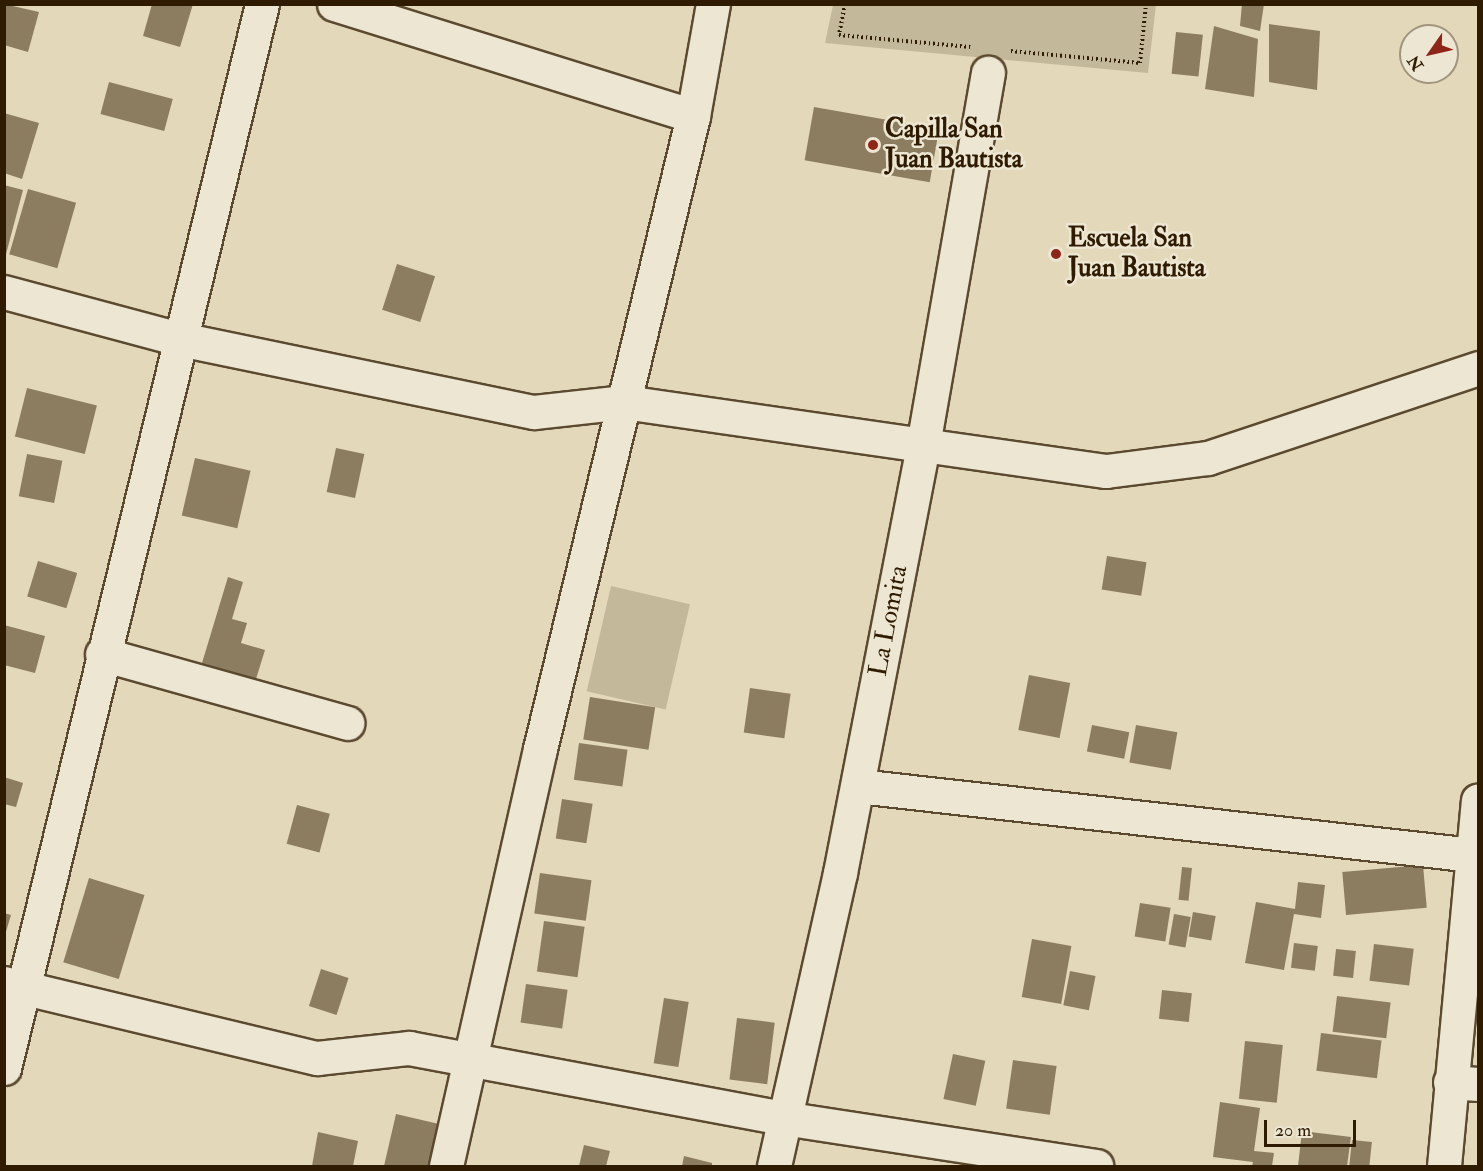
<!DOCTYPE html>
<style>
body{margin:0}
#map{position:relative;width:1483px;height:1171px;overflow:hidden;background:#e3d8b9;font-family:"IM FELL Double Pica",serif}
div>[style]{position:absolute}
.green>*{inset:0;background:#c4b89a;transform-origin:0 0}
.building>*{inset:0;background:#8c7d61;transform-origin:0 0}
.path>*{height:4px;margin-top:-2px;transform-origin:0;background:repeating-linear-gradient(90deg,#2e1b02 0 1.5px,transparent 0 4.5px)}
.roads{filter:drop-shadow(2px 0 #5b4a30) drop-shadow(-2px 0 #5b4a30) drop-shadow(0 2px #5b4a30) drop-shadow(0 -2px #5b4a30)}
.minor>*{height:33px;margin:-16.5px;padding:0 16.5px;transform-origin:16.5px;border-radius:16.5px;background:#ede6d2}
.tertiary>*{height:33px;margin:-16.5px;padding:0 16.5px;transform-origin:16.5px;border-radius:16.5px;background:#ede6d2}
.secondary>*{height:33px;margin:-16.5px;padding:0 16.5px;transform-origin:16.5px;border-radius:16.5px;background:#ede6d2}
.dots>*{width:16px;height:16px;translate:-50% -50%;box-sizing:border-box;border:3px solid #ede6d2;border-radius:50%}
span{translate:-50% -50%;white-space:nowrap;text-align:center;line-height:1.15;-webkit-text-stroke:5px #ede6d2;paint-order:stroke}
.poi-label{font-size:26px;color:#2e1b02;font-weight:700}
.left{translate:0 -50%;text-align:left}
.street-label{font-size:26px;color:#2e1b02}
.frame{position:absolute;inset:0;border:6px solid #2e1b02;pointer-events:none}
.north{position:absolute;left:1399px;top:24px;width:60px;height:60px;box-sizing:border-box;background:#ede6d2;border:2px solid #a1957f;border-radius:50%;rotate:236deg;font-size:16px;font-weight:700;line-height:24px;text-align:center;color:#2e1b02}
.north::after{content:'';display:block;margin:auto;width:21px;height:27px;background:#8f2418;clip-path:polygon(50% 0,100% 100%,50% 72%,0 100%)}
.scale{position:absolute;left:1264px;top:1120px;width:92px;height:27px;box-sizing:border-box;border:3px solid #2e1b02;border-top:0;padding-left:8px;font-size:18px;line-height:21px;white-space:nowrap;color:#2e1b02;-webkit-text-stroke:4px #ede6d2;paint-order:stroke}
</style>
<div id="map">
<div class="green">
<i style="clip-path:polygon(833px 5px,1156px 5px,1148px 73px,825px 43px)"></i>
<i style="left:611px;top:586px;width:81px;height:108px;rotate:13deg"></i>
</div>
<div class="building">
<i style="clip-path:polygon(4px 4px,39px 12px,28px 52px,4px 45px)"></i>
<i style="clip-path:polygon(152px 4px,193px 4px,180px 47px,143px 36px)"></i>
<i style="clip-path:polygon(1242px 4px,1264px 4px,1260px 31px,1240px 26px)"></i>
<i style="clip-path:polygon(1269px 24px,1320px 31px,1317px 90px,1269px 82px)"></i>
<i style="clip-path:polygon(1214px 26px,1258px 39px,1254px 97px,1205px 89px)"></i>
<i style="left:1176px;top:32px;width:27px;height:42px;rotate:6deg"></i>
<i style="left:109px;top:82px;width:66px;height:33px;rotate:15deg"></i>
<i style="left:814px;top:107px;width:127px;height:54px;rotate:10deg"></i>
<i style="clip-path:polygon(4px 113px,39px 123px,22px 179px,4px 173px)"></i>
<i style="clip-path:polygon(4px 185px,23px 190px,5px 258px,4px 258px)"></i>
<i style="left:28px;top:189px;width:50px;height:68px;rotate:16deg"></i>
<i style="left:397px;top:264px;width:40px;height:48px;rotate:18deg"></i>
<i style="left:27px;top:388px;width:72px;height:50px;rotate:14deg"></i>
<i style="left:336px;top:448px;width:29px;height:45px;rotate:12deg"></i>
<i style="left:27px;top:454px;width:36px;height:43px;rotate:11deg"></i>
<i style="left:195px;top:458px;width:57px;height:59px;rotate:13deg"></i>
<i style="left:1107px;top:556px;width:40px;height:34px;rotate:9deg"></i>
<i style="left:38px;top:561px;width:41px;height:37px;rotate:17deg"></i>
<i style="clip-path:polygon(228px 577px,243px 582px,232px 619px,247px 623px,241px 643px,265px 650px,256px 679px,202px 663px)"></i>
<i style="clip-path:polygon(4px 625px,45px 636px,35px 673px,4px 665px)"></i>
<i style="left:1029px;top:675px;width:42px;height:56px;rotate:11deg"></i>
<i style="left:750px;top:688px;width:41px;height:45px;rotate:8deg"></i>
<i style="left:590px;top:697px;width:66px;height:43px;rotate:9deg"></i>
<i style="left:1092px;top:725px;width:38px;height:27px;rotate:11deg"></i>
<i style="left:1136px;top:725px;width:42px;height:38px;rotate:10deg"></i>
<i style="left:579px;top:743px;width:49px;height:37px;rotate:8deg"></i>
<i style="clip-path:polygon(4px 777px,23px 783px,16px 807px,4px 804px)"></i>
<i style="left:562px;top:799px;width:31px;height:40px;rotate:9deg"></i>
<i style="left:297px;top:805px;width:34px;height:40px;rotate:15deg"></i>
<i style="left:1423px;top:865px;width:43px;height:81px;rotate:85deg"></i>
<i style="left:1182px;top:867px;width:10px;height:33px;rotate:6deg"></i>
<i style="left:540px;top:873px;width:52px;height:41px;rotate:8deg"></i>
<i style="left:89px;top:878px;width:58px;height:88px;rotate:17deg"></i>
<i style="clip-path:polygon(1298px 882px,1325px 885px,1321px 918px,1294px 914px,1284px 970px,1245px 963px,1256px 902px,1295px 909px)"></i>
<i style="left:1140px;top:903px;width:31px;height:34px;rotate:9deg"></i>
<i style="left:1193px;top:912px;width:23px;height:25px;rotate:10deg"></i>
<i style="clip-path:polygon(4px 913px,11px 915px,5px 935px,4px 935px)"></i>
<i style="left:1174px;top:914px;width:17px;height:31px;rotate:10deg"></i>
<i style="left:544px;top:921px;width:41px;height:51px;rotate:8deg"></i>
<i style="left:1032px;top:939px;width:40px;height:59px;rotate:10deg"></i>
<i style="left:1294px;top:943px;width:24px;height:25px;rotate:7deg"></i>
<i style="left:1374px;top:944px;width:40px;height:37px;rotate:7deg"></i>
<i style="left:1336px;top:949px;width:20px;height:27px;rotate:6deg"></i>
<i style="left:321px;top:969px;width:29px;height:39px;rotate:18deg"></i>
<i style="left:1070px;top:971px;width:26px;height:35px;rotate:11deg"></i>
<i style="left:526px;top:984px;width:42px;height:39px;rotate:8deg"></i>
<i style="left:1162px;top:990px;width:30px;height:29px;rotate:6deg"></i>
<i style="left:1337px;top:996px;width:54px;height:36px;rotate:7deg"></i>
<i style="left:664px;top:998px;width:25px;height:66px;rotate:9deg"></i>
<i style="left:737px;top:1018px;width:38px;height:62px;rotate:7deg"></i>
<i style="left:1321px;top:1033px;width:61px;height:38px;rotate:7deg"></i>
<i style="left:1245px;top:1041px;width:38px;height:58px;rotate:6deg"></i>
<i style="left:953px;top:1054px;width:33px;height:46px;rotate:12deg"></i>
<i style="left:1013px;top:1060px;width:44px;height:49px;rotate:8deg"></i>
<i style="clip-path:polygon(1220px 1102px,1260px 1108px,1254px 1151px,1274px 1153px,1272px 1166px,1252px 1166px,1253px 1162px,1213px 1157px)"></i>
<i style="clip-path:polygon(396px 1114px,439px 1124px,429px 1166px,384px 1166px)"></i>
<i style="clip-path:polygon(1302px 1131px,1351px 1137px,1347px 1166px,1298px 1166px)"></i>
<i style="clip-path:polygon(318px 1132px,358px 1141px,353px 1166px,312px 1166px)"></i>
<i style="left:1352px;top:1140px;width:20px;height:26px;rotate:6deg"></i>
<i style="clip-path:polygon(584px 1145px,610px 1151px,606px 1166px,579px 1166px)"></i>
<i style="clip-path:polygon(684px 1156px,712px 1163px,712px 1166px,682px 1166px)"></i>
</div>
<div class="path">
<i style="left:845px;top:4px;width:32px;rotate:101deg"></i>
<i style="left:839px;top:35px;width:132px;rotate:5.2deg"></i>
<i style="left:1011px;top:51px;width:130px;rotate:5.3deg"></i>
<i style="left:1140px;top:63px;width:59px;rotate:-84.2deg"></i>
</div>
<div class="roads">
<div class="minor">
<i style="left:334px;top:4px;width:376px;rotate:17.3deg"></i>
<i style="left:4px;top:292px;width:182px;rotate:15deg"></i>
<i style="left:180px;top:339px;width:361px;rotate:11.7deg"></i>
<i style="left:534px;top:412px;width:91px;rotate:-6.3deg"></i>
<i style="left:624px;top:402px;width:302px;rotate:8.2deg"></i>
<i style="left:923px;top:445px;width:378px;rotate:-80.1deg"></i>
<i style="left:102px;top:654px;width:255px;rotate:15.7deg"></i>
<i style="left:858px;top:786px;width:619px;rotate:6.4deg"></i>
<i style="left:4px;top:983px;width:322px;rotate:13.5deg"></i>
<i style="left:317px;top:1058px;width:93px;rotate:-6.2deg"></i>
<i style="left:409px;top:1048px;width:380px;rotate:10.6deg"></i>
<i style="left:783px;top:1118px;width:317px;rotate:8.7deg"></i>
<i style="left:4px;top:1068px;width:1095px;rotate:-76.37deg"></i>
<i style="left:1450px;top:1082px;width:28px;rotate:4deg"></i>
<i style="left:446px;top:1166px;width:427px;rotate:-77.3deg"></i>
<i style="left:540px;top:749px;width:651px;rotate:-76.41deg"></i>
<i style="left:693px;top:116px;width:114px;rotate:-79.9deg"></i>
</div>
<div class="tertiary">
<i style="left:774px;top:1166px;width:300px;rotate:-77.3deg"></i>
<i style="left:840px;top:873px;width:436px;rotate:-79deg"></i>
<i style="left:923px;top:445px;width:185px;rotate:8.1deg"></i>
<i style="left:1106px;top:471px;width:103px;rotate:-7.3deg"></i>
<i style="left:1208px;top:458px;width:285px;rotate:-18.4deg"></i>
</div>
<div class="secondary">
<i style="left:1444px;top:1166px;width:367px;rotate:-84.7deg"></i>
</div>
</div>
<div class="dots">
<i style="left:873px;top:145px;background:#8f2418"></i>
<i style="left:1056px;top:254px;background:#8f2418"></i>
</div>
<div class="poi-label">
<span class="left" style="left:885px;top:145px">Capilla San<br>Juan Bautista</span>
<span class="left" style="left:1068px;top:254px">Escuela San<br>Juan Bautista</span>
</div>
<div class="street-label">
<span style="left:889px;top:621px;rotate:-79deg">La Lomita</span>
</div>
<div class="frame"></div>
<div class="north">N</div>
<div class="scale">20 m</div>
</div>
